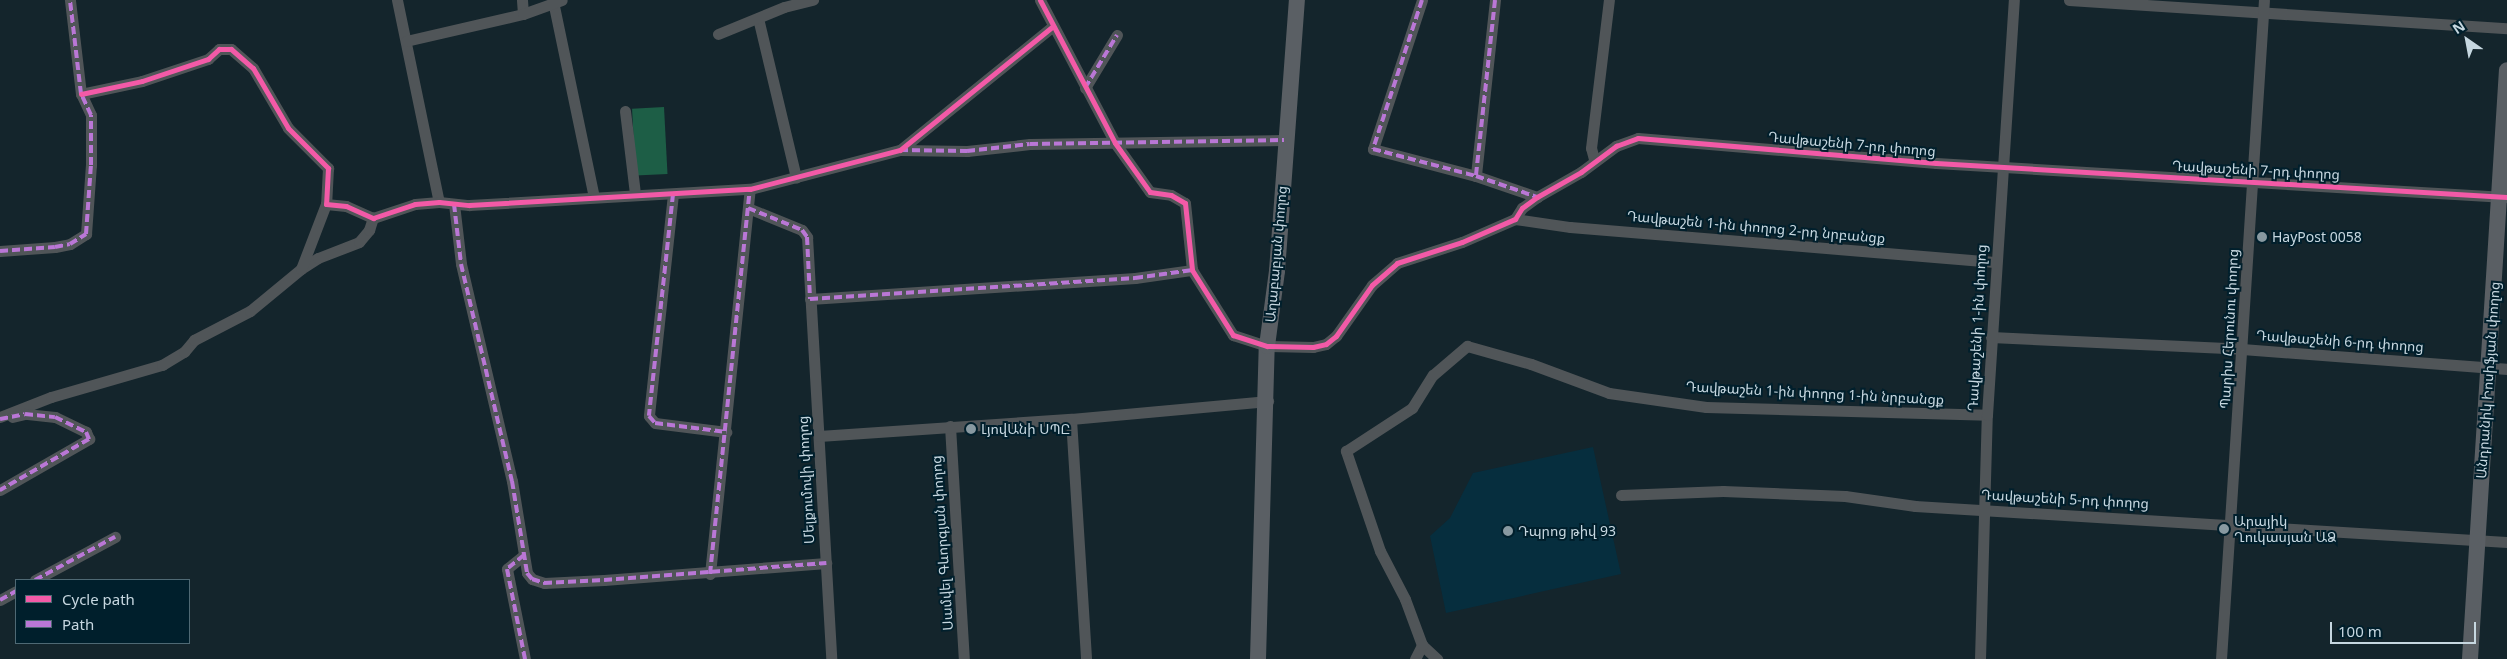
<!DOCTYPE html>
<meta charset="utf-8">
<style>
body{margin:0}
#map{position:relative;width:2507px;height:659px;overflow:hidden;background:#14252c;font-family:"Noto Sans","Noto Sans Armenian",sans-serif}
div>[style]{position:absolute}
.built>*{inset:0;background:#062e3e}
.forest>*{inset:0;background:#1d5e46;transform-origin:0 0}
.street>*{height:11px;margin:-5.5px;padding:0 5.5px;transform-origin:5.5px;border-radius:5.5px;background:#505558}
.secondary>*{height:16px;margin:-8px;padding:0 8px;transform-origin:8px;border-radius:8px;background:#5a5f64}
.quiet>*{height:4px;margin-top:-2px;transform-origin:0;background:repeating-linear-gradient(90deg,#ba77d6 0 8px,transparent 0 12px)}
.cycleway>*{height:5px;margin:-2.5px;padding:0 2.5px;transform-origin:2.5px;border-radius:2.5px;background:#f35aa7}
.dots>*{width:14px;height:14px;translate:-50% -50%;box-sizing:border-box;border:2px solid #001f2c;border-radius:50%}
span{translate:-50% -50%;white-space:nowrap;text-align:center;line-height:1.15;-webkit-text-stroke:4px #001f2c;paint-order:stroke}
.street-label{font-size:14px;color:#c6d7e0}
.poi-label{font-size:14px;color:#c6d7e0}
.left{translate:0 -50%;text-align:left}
.legend{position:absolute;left:15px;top:579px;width:175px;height:65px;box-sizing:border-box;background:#001f2c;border:1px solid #4f6974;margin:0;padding:6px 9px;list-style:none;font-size:15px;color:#c6d7e0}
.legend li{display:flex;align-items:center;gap:10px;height:25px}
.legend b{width:25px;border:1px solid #4f6974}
.north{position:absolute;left:2442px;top:15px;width:50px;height:50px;-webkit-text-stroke:4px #001f2c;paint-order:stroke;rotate:327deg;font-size:14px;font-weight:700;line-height:20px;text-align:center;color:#c6d7e0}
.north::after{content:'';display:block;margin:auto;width:18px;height:22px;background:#c6d7e0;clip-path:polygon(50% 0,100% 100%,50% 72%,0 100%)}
.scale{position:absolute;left:2330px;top:622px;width:146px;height:22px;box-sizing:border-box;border:2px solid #c6d7e0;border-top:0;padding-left:6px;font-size:15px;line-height:18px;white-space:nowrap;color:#c6d7e0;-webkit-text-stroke:4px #001f2c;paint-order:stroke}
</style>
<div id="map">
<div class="built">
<i style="clip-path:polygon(1593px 447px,1621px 574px,1446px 613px,1430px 536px,1450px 518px,1473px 473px)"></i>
</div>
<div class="forest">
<i style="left:664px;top:107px;width:67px;height:32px;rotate:87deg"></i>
</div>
<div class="street">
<i style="left:397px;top:0;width:206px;rotate:78.3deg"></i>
<i style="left:522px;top:0;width:14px;rotate:86deg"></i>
<i style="left:1040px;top:0;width:161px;rotate:62.3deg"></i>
<i style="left:1115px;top:143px;width:60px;rotate:54.5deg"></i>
<i style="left:1150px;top:192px;width:21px;rotate:8deg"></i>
<i style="left:1171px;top:195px;width:16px;rotate:30deg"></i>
<i style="left:1185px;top:203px;width:67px;rotate:84deg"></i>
<i style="left:1192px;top:270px;width:77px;rotate:57.8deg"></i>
<i style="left:1233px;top:335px;width:36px;rotate:18deg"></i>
<i style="left:1267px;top:346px;width:46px;rotate:1.2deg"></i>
<i style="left:1313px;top:347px;width:13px;rotate:-13deg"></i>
<i style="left:1326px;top:344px;width:13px;rotate:-39deg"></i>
<i style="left:1336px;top:336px;width:62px;rotate:-54.8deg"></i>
<i style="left:1372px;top:285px;width:33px;rotate:-41deg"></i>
<i style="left:1397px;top:263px;width:68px;rotate:-17.9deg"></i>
<i style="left:1462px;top:242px;width:58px;rotate:-23.5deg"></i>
<i style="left:1515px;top:219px;width:13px;rotate:-58deg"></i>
<i style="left:1522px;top:208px;width:19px;rotate:-36deg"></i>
<i style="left:1537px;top:197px;width:51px;rotate:-29.6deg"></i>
<i style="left:1581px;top:172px;width:44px;rotate:-36.6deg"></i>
<i style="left:1616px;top:146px;width:23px;rotate:-20deg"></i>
<i style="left:1638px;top:138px;width:299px;rotate:4.8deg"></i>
<i style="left:1936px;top:163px;width:570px;rotate:3.42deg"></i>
<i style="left:1422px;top:0;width:157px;rotate:108.2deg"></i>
<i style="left:1373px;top:149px;width:106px;rotate:14.7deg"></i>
<i style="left:1495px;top:0;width:177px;rotate:96.2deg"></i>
<i style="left:1476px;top:176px;width:65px;rotate:19deg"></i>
<i style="left:2069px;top:0;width:439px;rotate:3.7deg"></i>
<i style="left:554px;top:6px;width:195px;rotate:78.2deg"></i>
<i style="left:758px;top:18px;width:164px;rotate:76.6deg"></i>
<i style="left:718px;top:34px;width:71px;rotate:-22.2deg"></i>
<i style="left:784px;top:7px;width:30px;rotate:-14deg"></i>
<i style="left:406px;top:41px;width:120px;rotate:-13deg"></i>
<i style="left:523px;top:14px;width:41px;rotate:-19.7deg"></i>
<i style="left:1085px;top:88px;width:62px;rotate:-58.9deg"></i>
<i style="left:81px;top:94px;width:62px;rotate:-12deg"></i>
<i style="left:142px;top:81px;width:70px;rotate:-18.4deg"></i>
<i style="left:208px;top:59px;width:15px;rotate:-42deg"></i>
<i style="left:219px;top:49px;width:12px"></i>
<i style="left:231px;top:49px;width:29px;rotate:41deg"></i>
<i style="left:253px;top:68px;width:69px;rotate:59.7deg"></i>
<i style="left:288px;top:128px;width:57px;rotate:45deg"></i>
<i style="left:328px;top:168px;width:36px;rotate:93deg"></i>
<i style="left:326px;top:204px;width:20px;rotate:6deg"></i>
<i style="left:346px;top:206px;width:30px;rotate:24deg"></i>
<i style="left:373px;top:218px;width:44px;rotate:-18.4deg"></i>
<i style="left:415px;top:204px;width:24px;rotate:-5deg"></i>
<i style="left:439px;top:202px;width:30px;rotate:6deg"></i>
<i style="left:469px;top:205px;width:281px;rotate:-3.3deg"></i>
<i style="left:750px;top:189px;width:155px;rotate:-14.6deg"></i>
<i style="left:900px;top:150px;width:197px;rotate:-39deg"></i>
<i style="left:625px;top:111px;width:84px;rotate:83.1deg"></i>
<i style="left:900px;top:150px;width:67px;rotate:0.9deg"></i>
<i style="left:967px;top:151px;width:63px;rotate:-6.3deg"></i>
<i style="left:1030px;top:144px;width:254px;rotate:-0.9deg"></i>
<i style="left:1594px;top:159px;width:11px;rotate:-105deg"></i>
<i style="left:1591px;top:148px;width:149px;rotate:-83.1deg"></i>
<i style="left:673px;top:194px;width:223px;rotate:96.2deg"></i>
<i style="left:649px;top:416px;width:9px;rotate:49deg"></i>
<i style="left:655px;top:423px;width:72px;rotate:7.2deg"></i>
<i style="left:454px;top:204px;width:60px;rotate:83.3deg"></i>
<i style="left:461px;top:264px;width:223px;rotate:76.8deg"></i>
<i style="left:512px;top:481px;width:93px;rotate:80.7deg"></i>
<i style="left:527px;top:573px;width:8px;rotate:50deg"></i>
<i style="left:532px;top:579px;width:13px;rotate:18deg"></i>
<i style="left:544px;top:583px;width:60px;rotate:-2.9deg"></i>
<i style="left:604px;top:580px;width:223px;rotate:-4.4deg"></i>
<i style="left:748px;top:208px;width:58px;rotate:22.2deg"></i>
<i style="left:802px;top:230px;width:9px;rotate:54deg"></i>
<i style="left:807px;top:237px;width:423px;rotate:86.7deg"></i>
<i style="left:1515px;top:219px;width:56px;rotate:8.3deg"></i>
<i style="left:1570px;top:227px;width:426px;rotate:4.7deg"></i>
<i style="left:0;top:251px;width:55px;rotate:-4.2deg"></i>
<i style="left:55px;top:247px;width:15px;rotate:-11deg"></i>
<i style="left:70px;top:244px;width:19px;rotate:-32deg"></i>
<i style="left:86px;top:234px;width:69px;rotate:-85.9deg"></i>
<i style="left:91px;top:165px;width:50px;rotate:-90deg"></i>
<i style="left:91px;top:115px;width:23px;rotate:-115deg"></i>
<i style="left:81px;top:94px;width:95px;rotate:-96.7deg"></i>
<i style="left:301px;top:269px;width:20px;rotate:-33deg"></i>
<i style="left:318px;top:258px;width:44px;rotate:-21.3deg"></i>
<i style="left:359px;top:242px;width:16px;rotate:-50deg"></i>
<i style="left:369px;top:230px;width:13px;rotate:-72deg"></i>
<i style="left:810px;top:299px;width:326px;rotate:-3.7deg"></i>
<i style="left:1135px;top:278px;width:58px;rotate:-8deg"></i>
<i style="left:1991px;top:337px;width:251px;rotate:2.7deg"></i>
<i style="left:2242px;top:349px;width:266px;rotate:4.3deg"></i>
<i style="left:0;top:417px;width:55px;rotate:-21.4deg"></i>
<i style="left:51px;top:397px;width:116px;rotate:-16.1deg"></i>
<i style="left:162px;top:365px;width:26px;rotate:-31deg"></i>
<i style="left:184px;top:352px;width:16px;rotate:-50deg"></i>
<i style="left:194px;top:340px;width:63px;rotate:-27.4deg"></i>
<i style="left:250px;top:311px;width:66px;rotate:-39.5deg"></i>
<i style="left:301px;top:269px;width:70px;rotate:-69deg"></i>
<i style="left:1071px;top:419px;width:240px;rotate:86.4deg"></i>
<i style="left:950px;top:426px;width:233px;rotate:86.6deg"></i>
<i style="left:819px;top:436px;width:253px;rotate:-3.9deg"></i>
<i style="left:1071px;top:419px;width:198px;rotate:-5.2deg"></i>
<i style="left:0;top:490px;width:103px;rotate:-29.8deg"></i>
<i style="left:89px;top:439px;width:8px;rotate:-113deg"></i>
<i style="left:86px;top:432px;width:34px;rotate:-154deg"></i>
<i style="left:55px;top:417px;width:30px;rotate:-174deg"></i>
<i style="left:25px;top:414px;width:13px;rotate:167deg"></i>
<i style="left:1621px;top:495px;width:102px;rotate:-2.2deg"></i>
<i style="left:1723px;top:491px;width:122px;rotate:2.3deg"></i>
<i style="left:1845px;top:496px;width:71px;rotate:8.1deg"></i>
<i style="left:1915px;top:506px;width:593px;rotate:3.48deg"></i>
<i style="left:524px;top:555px;width:22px;rotate:141deg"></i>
<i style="left:507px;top:569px;width:92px;rotate:78.7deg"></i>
<i style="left:710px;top:574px;width:387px;rotate:-84.1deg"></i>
<i style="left:35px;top:580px;width:91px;rotate:-28.3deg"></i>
<i style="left:0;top:600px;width:18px;rotate:-29deg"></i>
<i style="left:1422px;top:645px;width:21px;rotate:43deg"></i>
<i style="left:1415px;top:659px;width:16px;rotate:-63deg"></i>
<i style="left:1422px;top:645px;width:49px;rotate:-110.3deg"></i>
<i style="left:1405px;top:599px;width:54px;rotate:-117.5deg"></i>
<i style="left:1380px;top:551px;width:106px;rotate:-108.8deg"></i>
<i style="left:1346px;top:451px;width:79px;rotate:-33.1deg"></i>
<i style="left:1412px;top:408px;width:39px;rotate:-58deg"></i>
<i style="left:1433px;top:375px;width:45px;rotate:-40.5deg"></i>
<i style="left:1467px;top:346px;width:66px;rotate:15.7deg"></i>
<i style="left:1531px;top:364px;width:83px;rotate:20.4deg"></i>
<i style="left:1609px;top:393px;width:98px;rotate:8.2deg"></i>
<i style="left:1706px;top:407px;width:281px;rotate:1.6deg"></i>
<i style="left:1980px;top:659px;width:244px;rotate:-88.4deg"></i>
<i style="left:1987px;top:415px;width:416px;rotate:-86.3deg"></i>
<i style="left:2221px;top:659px;width:660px;rotate:-86.27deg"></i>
</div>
<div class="secondary">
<i style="left:1258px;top:659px;width:313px;rotate:-88.4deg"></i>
<i style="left:1267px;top:346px;width:76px;rotate:-82.4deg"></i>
<i style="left:1277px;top:271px;width:272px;rotate:-85.8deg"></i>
<i style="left:2470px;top:659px;width:590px;rotate:-86.41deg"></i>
</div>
<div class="quiet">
<i style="left:1422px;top:0;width:157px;rotate:108.2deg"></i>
<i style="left:1373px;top:149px;width:106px;rotate:14.7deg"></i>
<i style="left:1495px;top:0;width:177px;rotate:96.2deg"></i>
<i style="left:1476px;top:176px;width:65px;rotate:19deg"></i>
<i style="left:1085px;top:88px;width:62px;rotate:-58.9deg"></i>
<i style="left:900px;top:150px;width:67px;rotate:0.9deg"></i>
<i style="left:967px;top:151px;width:63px;rotate:-6.3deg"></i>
<i style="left:1030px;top:144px;width:254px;rotate:-0.9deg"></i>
<i style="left:673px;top:194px;width:223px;rotate:96.2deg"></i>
<i style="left:649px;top:416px;width:9px;rotate:49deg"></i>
<i style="left:655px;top:423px;width:72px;rotate:7.2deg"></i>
<i style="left:454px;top:204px;width:60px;rotate:83.3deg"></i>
<i style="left:461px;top:264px;width:223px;rotate:76.8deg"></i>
<i style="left:512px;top:481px;width:93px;rotate:80.7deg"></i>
<i style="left:527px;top:573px;width:8px;rotate:50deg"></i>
<i style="left:532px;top:579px;width:13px;rotate:18deg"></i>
<i style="left:544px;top:583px;width:60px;rotate:-2.9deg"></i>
<i style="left:604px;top:580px;width:223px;rotate:-4.4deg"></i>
<i style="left:748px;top:208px;width:58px;rotate:22.2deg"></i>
<i style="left:802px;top:230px;width:9px;rotate:54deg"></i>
<i style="left:807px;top:237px;width:62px;rotate:87.2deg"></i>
<i style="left:810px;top:299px;width:326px;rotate:-3.7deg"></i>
<i style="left:1135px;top:278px;width:58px;rotate:-8deg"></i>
<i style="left:0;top:251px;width:55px;rotate:-4.2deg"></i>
<i style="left:55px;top:247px;width:15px;rotate:-11deg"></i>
<i style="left:70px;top:244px;width:19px;rotate:-32deg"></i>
<i style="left:86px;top:234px;width:69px;rotate:-85.9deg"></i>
<i style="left:91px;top:165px;width:50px;rotate:-90deg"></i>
<i style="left:91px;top:115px;width:23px;rotate:-115deg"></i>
<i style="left:81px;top:94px;width:95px;rotate:-96.7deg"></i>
<i style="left:0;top:419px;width:25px;rotate:-11deg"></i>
<i style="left:25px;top:414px;width:30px;rotate:6deg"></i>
<i style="left:55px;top:417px;width:34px;rotate:26deg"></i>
<i style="left:86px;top:432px;width:8px;rotate:67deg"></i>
<i style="left:89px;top:439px;width:103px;rotate:150.2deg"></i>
<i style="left:524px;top:555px;width:22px;rotate:141deg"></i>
<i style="left:507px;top:569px;width:92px;rotate:78.7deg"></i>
<i style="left:710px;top:574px;width:387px;rotate:-84.1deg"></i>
<i style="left:35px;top:580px;width:91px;rotate:-28.3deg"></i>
<i style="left:0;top:600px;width:18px;rotate:-29deg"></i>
</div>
<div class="cycleway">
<i style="left:1040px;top:0;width:161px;rotate:62.3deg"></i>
<i style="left:1115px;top:143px;width:60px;rotate:54.5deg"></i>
<i style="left:1150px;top:192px;width:21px;rotate:8deg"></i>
<i style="left:1171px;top:195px;width:16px;rotate:30deg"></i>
<i style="left:1185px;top:203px;width:67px;rotate:84deg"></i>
<i style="left:1192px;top:270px;width:77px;rotate:57.8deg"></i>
<i style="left:1233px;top:335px;width:36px;rotate:18deg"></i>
<i style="left:1267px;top:346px;width:46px;rotate:1.2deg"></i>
<i style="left:1313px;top:347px;width:13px;rotate:-13deg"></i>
<i style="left:1326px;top:344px;width:13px;rotate:-39deg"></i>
<i style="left:1336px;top:336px;width:62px;rotate:-54.8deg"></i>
<i style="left:1372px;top:285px;width:33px;rotate:-41deg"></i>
<i style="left:1397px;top:263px;width:68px;rotate:-17.9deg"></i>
<i style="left:1462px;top:242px;width:58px;rotate:-23.5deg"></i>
<i style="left:1515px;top:219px;width:13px;rotate:-58deg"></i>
<i style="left:1522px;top:208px;width:19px;rotate:-36deg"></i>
<i style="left:1537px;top:197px;width:51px;rotate:-29.6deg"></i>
<i style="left:1581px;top:172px;width:44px;rotate:-36.6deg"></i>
<i style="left:1616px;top:146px;width:23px;rotate:-20deg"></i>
<i style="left:1638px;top:138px;width:299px;rotate:4.8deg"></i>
<i style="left:1936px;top:163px;width:572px;rotate:3.41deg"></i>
<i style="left:81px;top:94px;width:62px;rotate:-12deg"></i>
<i style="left:142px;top:81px;width:70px;rotate:-18.4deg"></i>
<i style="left:208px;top:59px;width:15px;rotate:-42deg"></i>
<i style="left:219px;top:49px;width:12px"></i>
<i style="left:231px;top:49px;width:29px;rotate:41deg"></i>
<i style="left:253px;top:68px;width:69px;rotate:59.7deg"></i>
<i style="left:288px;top:128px;width:57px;rotate:45deg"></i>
<i style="left:328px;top:168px;width:36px;rotate:93deg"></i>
<i style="left:326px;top:204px;width:20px;rotate:6deg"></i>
<i style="left:346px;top:206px;width:30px;rotate:24deg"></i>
<i style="left:373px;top:218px;width:44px;rotate:-18.4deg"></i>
<i style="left:415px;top:204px;width:24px;rotate:-5deg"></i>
<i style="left:439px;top:202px;width:30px;rotate:6deg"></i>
<i style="left:469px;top:205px;width:281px;rotate:-3.3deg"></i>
<i style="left:750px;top:189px;width:155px;rotate:-14.6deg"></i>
<i style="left:900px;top:150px;width:197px;rotate:-39deg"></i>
</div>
<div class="dots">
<i style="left:2262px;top:237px;background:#8899a1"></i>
<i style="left:971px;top:429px;background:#8899a1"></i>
<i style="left:2224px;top:529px;background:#8899a1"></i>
<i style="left:1508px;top:531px;background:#8899a1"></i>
</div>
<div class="street-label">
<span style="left:1852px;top:144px;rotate:5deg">Դավթաշենի 7-րդ փողոց</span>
<span style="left:2256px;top:170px;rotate:3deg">Դավթաշենի 7-րդ փողոց</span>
<span style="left:1756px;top:227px;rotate:5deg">Դավթաշեն 1-ին փողոց 2-րդ նրբանցք</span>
<span style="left:1276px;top:254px;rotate:-85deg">Աղաբաբյան փողոց</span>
<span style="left:1977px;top:328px;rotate:-87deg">Դավթաշենի 1-ին փողոց</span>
<span style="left:2229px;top:329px;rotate:-87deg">Պարիս Հերունու փողոց</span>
<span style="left:2340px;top:341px;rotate:4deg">Դավթաշենի 6-րդ փողոց</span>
<span style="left:2488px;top:380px;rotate:-86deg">Անդրանիկ Իոսիֆյան փողոց</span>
<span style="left:1815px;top:393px;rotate:3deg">Դավթաշեն 1-ին փողոց 1-ին նրբանցք</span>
<span style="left:806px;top:480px;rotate:-93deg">Մելքումովի փողոց</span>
<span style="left:2065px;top:499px;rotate:3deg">Դավթաշենի 5-րդ փողոց</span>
<span style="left:942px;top:543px;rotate:-94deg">Սամվել Գևորգյան փողոց</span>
</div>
<div class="poi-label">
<span class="left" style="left:2272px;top:237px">HayPost 0058</span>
<span class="left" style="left:981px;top:429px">ԼյովԱնի ՍՊԸ</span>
<span class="left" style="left:2234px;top:529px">Արայիկ<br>Ղուկասյան ԱՁ</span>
<span class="left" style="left:1518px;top:531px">Դպրոց թիվ 93</span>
</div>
<ul class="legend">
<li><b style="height:6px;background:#f35aa7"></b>Cycle path</li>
<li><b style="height:6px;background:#ba77d6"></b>Path</li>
</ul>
<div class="north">N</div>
<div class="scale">100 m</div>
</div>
